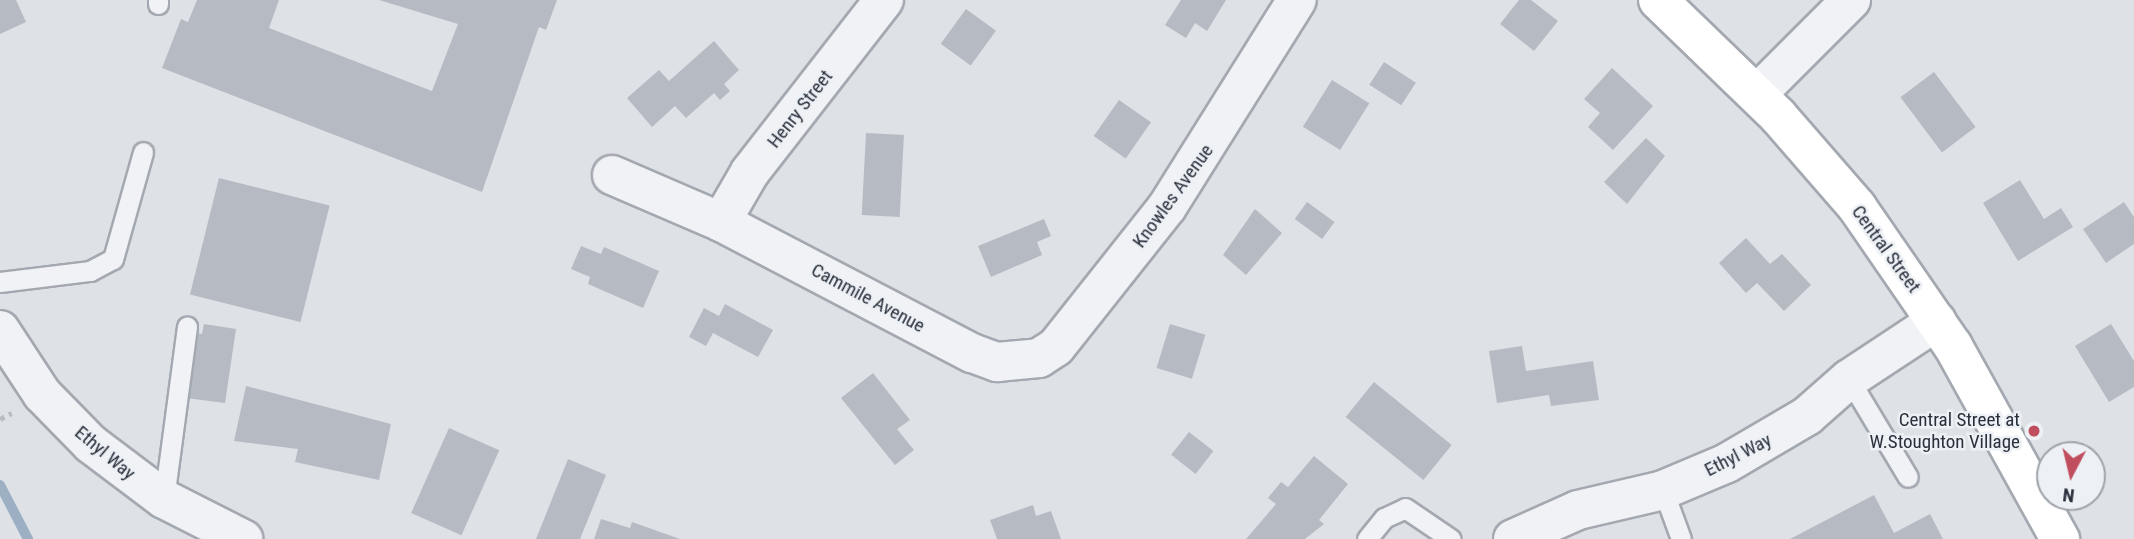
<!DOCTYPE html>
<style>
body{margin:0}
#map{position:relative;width:2134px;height:539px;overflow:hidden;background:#dee1e6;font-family:"Roboto Condensed",sans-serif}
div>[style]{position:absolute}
.stream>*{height:10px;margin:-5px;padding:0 5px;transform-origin:5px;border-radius:5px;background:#9cafc3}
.building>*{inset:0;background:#b6bbc3;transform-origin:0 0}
.path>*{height:4.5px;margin-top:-2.25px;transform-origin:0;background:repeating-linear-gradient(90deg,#b9bcc1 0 5px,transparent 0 10px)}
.roads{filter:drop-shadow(2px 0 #a4a8b0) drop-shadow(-2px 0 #a4a8b0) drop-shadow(0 2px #a4a8b0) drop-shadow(0 -2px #a4a8b0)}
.service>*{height:19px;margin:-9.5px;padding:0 9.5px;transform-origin:9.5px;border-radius:9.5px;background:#f1f2f5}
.minor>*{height:38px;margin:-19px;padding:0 19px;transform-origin:19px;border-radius:19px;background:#f1f2f5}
.secondary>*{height:38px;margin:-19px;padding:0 19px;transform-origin:19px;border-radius:19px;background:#fff}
.dots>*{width:19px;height:19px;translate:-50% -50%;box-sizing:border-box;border:4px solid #edf0f4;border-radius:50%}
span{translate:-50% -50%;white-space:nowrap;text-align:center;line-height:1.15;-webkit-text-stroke:5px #edf0f4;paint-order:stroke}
.street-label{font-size:19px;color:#29303c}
.poi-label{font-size:19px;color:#29303c}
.right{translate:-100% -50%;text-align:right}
.north{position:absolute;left:2036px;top:441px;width:70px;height:70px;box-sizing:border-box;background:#edf0f4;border:2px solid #9fa3aa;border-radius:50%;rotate:187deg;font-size:19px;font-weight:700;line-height:28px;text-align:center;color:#29303c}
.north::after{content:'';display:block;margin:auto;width:24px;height:32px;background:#c04e5e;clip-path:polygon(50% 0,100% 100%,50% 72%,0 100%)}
</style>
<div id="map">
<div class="stream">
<i style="left:0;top:485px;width:61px;rotate:62.6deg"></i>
</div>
<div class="building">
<i style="clip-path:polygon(0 0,16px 0,26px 22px,0 34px)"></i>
<i style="clip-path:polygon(197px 0,279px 0,269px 28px,432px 91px,458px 24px,379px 0,557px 0,546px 30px,539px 27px,482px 192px,162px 68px,181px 19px,188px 22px)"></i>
<i style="clip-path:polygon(1181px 0,1226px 0,1207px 31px,1195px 23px,1186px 38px,1165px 25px)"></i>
<i style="clip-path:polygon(1519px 0,1531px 0,1558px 21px,1534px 51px,1500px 24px)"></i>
<i style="left:966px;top:9px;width:37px;height:43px;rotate:36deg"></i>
<i style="clip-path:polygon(714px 41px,739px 70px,724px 84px,730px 91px,720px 100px,714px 93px,686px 118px,675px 106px,652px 127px,627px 98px,659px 70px,669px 81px)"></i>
<i style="left:1384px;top:62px;width:38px;height:27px;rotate:33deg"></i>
<i style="clip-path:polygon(1612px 68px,1653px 106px,1613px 150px,1588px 127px,1600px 113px,1584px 99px)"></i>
<i style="left:1934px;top:72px;width:69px;height:42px;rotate:53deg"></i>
<i style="left:1332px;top:80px;width:44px;height:55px;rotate:32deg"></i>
<i style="left:1119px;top:100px;width:39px;height:44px;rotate:35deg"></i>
<i style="left:866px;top:133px;width:38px;height:82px;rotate:3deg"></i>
<i style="clip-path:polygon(1646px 138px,1665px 156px,1627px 204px,1604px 182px)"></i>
<i style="left:219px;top:178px;width:114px;height:120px;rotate:14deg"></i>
<i style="clip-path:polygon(2020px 180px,2044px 219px,2061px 208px,2073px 227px,2018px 261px,1983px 203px)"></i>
<i style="left:1307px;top:202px;width:34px;height:21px;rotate:36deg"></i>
<i style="clip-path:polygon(2124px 202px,2134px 217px,2134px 244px,2106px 263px,2083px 229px)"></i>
<i style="clip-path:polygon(1255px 209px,1282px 233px,1246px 275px,1223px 255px)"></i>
<i style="clip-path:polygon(1044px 219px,1051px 236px,1037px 242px,1042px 255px,991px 277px,978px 246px)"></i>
<i style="clip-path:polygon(1746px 238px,1770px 264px,1782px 254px,1811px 285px,1784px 311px,1757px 283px,1746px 293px,1719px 263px)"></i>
<i style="clip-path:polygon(581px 246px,601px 254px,604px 247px,659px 271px,643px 308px,588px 284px,590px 277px,571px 269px)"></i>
<i style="clip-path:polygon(725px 304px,773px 330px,758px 357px,713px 333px,706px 346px,689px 337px,704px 308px,719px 316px)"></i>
<i style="clip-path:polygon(204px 324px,236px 329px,225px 403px,186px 398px,195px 333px,202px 334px)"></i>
<i style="left:1170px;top:324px;width:37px;height:46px;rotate:17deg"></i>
<i style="clip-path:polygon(2111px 324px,2134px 361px,2134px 387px,2109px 402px,2075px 346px)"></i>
<i style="clip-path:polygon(1522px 346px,1526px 371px,1593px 361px,1599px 400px,1551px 406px,1549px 395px,1497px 403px,1489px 351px)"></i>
<i style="clip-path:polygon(873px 373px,910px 420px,897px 429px,914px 450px,895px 465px,841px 398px)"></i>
<i style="left:1374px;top:382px;width:100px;height:45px;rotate:39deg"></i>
<i style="clip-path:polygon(246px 386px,391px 424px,379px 480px,295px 462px,298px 449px,234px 441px)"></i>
<i style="left:449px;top:428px;width:55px;height:93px;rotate:24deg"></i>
<i style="left:1189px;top:432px;width:31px;height:29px;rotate:38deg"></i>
<i style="clip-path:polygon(1314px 456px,1348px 484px,1319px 520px,1324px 524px,1305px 539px,1246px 539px,1276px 504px,1268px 498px,1281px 482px,1288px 487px)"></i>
<i style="clip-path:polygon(568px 459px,606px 475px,580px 539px,536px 539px)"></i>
<i style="clip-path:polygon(1874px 495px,1894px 533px,1930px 514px,1943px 539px,1790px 539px)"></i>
<i style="clip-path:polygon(1033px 505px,1036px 516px,1051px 511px,1061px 539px,997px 539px,990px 520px)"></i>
<i style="clip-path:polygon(601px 519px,630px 528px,632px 522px,680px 539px,594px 539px)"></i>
</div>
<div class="path">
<i style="left:0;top:419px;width:13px;rotate:-27deg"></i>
</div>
<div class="roads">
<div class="service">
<i style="left:158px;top:0;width:4px;rotate:90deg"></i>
<i style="left:0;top:282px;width:91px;rotate:-7deg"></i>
<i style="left:90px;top:271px;width:26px;rotate:-28deg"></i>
<i style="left:113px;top:259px;width:111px;rotate:-74.3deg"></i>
<i style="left:1849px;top:379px;width:114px;rotate:59deg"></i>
<i style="left:1663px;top:490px;width:52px;rotate:69.8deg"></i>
<i style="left:164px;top:499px;width:174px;rotate:-82.4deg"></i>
<i style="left:1367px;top:539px;width:27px;rotate:-51deg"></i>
<i style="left:1384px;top:518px;width:23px;rotate:-25deg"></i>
<i style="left:1405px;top:508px;width:55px;rotate:34deg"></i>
</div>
<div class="minor">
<i style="left:1757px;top:94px;width:133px;rotate:-45deg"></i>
<i style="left:612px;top:175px;width:119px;rotate:23.3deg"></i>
<i style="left:721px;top:222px;width:283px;rotate:27.6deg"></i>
<i style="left:972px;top:353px;width:27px;rotate:20deg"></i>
<i style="left:997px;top:362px;width:42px;rotate:-5.4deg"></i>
<i style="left:1039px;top:358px;width:20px;rotate:-33deg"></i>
<i style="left:1056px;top:347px;width:179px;rotate:-51.6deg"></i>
<i style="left:1167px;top:207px;width:244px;rotate:-57.9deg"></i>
<i style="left:721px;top:222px;width:58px;rotate:-59.9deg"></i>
<i style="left:750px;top:172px;width:218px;rotate:-52.1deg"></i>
<i style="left:0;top:330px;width:77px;rotate:56.7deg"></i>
<i style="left:42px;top:394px;width:70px;rotate:45.6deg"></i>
<i style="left:91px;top:444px;width:91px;rotate:37deg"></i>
<i style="left:164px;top:499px;width:89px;rotate:26.9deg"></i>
<i style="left:1513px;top:539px;width:71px;rotate:-24deg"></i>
<i style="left:1578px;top:510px;width:87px;rotate:-13.2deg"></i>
<i style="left:1663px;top:490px;width:69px;rotate:-22.9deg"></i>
<i style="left:1727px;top:463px;width:93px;rotate:-30.4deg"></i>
<i style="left:1807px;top:416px;width:56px;rotate:-41.4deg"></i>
<i style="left:1849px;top:379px;width:105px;rotate:-33.4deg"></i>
</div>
<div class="secondary">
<i style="left:1658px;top:0;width:167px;rotate:44deg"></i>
<i style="left:1778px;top:116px;width:121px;rotate:49deg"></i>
<i style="left:1857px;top:207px;width:169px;rotate:55.4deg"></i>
<i style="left:1953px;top:346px;width:221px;rotate:61deg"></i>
</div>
</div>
<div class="dots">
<i style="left:2034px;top:431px;background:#c04e5e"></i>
</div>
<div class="street-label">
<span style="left:800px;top:109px;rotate:-52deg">Henry Street</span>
<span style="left:1173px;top:196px;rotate:-54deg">Knowles Avenue</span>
<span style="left:1886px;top:249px;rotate:54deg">Central Street</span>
<span style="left:868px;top:298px;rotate:28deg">Cammile Avenue</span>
<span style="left:105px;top:453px;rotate:40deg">Ethyl Way</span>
<span style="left:1738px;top:455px;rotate:-27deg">Ethyl Way</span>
</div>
<div class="poi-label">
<span class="right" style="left:2020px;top:431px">Central Street at<br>W.Stoughton Village</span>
</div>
<div class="north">N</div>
</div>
